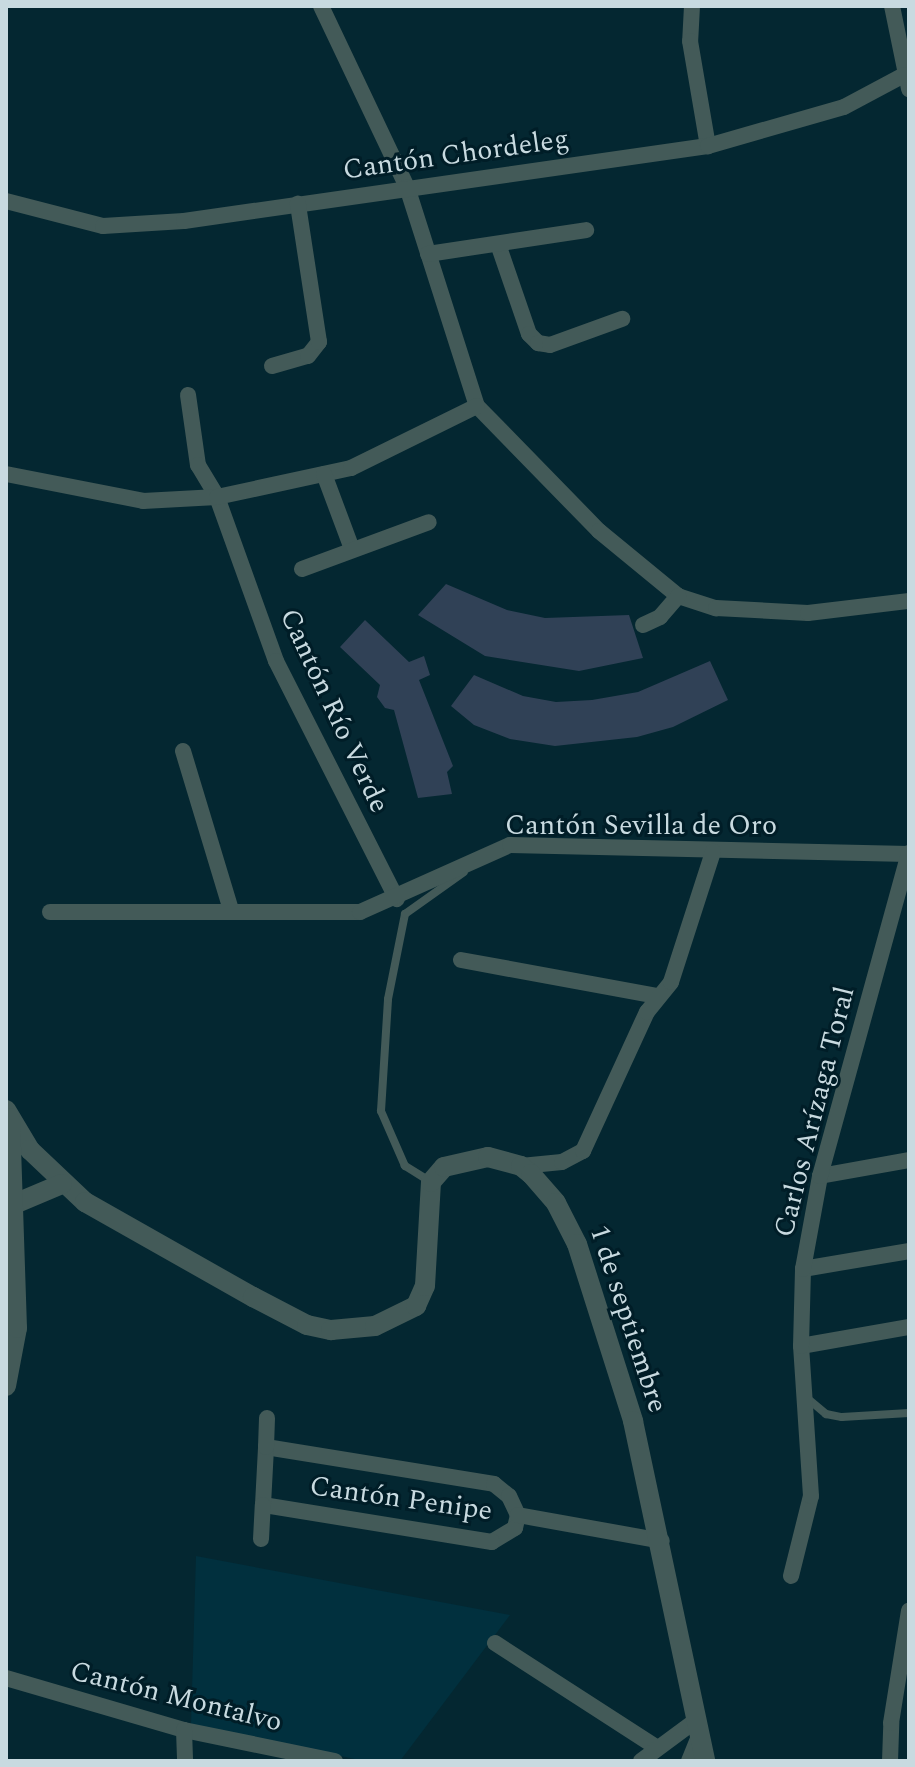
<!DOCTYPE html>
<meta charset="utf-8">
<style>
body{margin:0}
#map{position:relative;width:915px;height:1767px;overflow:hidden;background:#042731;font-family:Spectral,serif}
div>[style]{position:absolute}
.built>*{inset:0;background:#01303e}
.building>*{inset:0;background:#304156}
.service>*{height:8px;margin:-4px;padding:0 4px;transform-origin:4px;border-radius:4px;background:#435a58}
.minor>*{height:16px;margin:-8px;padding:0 8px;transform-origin:8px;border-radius:8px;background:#435a58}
.tertiary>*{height:20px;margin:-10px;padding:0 10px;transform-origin:10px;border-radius:10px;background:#435a58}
span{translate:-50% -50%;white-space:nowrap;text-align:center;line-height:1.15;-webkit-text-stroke:6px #001d27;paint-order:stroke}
.street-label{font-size:28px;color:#c8dae0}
.frame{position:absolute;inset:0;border:8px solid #c8dae0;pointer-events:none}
</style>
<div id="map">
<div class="built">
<i style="clip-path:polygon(196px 1556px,510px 1615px,400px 1761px,364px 1761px,191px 1724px)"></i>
</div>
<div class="building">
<i style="clip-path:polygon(446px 584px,507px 610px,545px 618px,629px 615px,643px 658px,579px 671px,485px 656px,418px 615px)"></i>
<i style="clip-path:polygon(365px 620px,409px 662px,424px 656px,430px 675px,419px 680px,453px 766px,447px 772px,452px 794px,418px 798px,394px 710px,385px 708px,377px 697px,380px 685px,340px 647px)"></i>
<i style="clip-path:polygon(710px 661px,728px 700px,673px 727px,637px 737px,555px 746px,510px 739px,474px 725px,451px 706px,474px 675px,523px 696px,556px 702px,592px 700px,638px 692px)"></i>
</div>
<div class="service">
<i style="left:431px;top:1182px;width:31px;rotate:-148deg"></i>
<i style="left:405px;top:1166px;width:60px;rotate:-113.6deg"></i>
<i style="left:381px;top:1111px;width:112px;rotate:-86.4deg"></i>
<i style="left:388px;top:999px;width:87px;rotate:-78.7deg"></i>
<i style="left:405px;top:914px;width:72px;rotate:-35.4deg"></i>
<i style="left:807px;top:1398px;width:25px;rotate:40deg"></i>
<i style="left:826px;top:1414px;width:16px;rotate:11deg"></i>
<i style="left:842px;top:1417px;width:67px;rotate:-3.4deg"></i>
</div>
<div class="minor">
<i style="left:321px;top:6px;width:200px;rotate:64.6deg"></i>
<i style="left:407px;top:187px;width:230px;rotate:72.3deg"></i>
<i style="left:477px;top:406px;width:175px;rotate:45.7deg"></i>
<i style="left:599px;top:531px;width:102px;rotate:39.4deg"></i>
<i style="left:678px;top:596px;width:40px;rotate:18deg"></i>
<i style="left:716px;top:608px;width:92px;rotate:3.1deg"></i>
<i style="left:808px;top:613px;width:102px;rotate:-6.8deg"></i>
<i style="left:692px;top:6px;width:35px;rotate:93deg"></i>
<i style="left:690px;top:41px;width:107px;rotate:80.3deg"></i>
<i style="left:892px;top:6px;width:85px;rotate:78.4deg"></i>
<i style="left:6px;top:201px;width:100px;rotate:14.5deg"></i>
<i style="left:103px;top:226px;width:81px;rotate:-3.5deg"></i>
<i style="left:184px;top:221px;width:529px;rotate:-8.15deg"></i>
<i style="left:708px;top:146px;width:141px;rotate:-16deg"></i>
<i style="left:844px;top:107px;width:68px;rotate:-28.1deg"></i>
<i style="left:498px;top:244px;width:95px;rotate:71deg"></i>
<i style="left:529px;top:334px;width:13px;rotate:45deg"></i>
<i style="left:538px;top:343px;width:12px;rotate:9deg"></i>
<i style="left:550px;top:345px;width:77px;rotate:-19.9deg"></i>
<i style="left:428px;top:254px;width:160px;rotate:-8.6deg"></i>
<i style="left:272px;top:366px;width:37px;rotate:-16deg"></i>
<i style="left:308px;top:356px;width:18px;rotate:-52deg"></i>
<i style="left:319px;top:342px;width:140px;rotate:-98.7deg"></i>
<i style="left:188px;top:395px;width:71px;rotate:81.9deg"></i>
<i style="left:198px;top:465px;width:37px;rotate:59deg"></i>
<i style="left:217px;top:497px;width:174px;rotate:70.2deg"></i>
<i style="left:276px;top:661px;width:267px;rotate:63.1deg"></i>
<i style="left:6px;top:474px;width:140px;rotate:11.1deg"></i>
<i style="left:143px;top:501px;width:74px;rotate:-3.1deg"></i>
<i style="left:217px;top:497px;width:137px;rotate:-12.2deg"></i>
<i style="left:351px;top:468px;width:140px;rotate:-26.2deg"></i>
<i style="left:324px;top:474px;width:80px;rotate:69.5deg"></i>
<i style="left:302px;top:569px;width:135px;rotate:-20.3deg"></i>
<i style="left:643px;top:625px;width:19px;rotate:-25deg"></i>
<i style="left:660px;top:617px;width:28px;rotate:-49deg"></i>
<i style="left:183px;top:751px;width:166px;rotate:73.2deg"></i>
<i style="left:50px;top:912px;width:310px"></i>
<i style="left:360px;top:912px;width:164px;rotate:-24.1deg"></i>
<i style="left:510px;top:845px;width:399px;rotate:1.3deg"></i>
<i style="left:461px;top:960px;width:200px;rotate:10.4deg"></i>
<i style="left:521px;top:1166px;width:41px;rotate:-5.6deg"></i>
<i style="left:562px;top:1162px;width:24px;rotate:-28deg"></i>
<i style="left:583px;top:1151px;width:153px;rotate:-65.3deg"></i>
<i style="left:647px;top:1012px;width:38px;rotate:-51deg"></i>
<i style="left:671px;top:982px;width:137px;rotate:-72.1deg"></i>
<i style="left:820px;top:1176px;width:90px;rotate:-10.2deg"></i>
<i style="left:803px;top:1269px;width:108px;rotate:-9.6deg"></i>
<i style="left:801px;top:1346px;width:110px;rotate:-10deg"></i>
<i style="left:266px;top:1447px;width:231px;rotate:9.2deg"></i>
<i style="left:494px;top:1484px;width:19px;rotate:39deg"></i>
<i style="left:509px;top:1496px;width:21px;rotate:65deg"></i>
<i style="left:518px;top:1515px;width:13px;rotate:103deg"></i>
<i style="left:515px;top:1528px;width:27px;rotate:149deg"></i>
<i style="left:492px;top:1542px;width:232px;rotate:-170.8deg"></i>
<i style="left:263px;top:1505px;width:58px;rotate:-87deg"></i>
<i style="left:266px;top:1447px;width:29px;rotate:-88deg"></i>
<i style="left:518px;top:1515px;width:146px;rotate:10.2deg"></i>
<i style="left:261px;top:1539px;width:34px;rotate:-87deg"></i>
<i style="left:791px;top:1576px;width:82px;rotate:-76deg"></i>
<i style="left:811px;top:1496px;width:150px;rotate:-93.8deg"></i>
<i style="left:801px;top:1346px;width:77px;rotate:-88.5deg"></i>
<i style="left:803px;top:1269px;width:95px;rotate:-79.6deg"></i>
<i style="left:820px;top:1176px;width:335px;rotate:-74.6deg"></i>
<i style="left:495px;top:1643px;width:193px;rotate:32.9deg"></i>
<i style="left:6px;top:1678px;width:185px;rotate:16.3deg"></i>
<i style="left:184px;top:1730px;width:154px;rotate:11.6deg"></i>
<i style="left:184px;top:1730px;width:31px;rotate:88deg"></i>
<i style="left:641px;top:1761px;width:67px;rotate:-36.5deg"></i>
<i style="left:689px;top:1761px;width:27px;rotate:-68deg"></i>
<i style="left:890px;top:1761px;width:38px;rotate:-88deg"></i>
<i style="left:891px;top:1723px;width:114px;rotate:-80.9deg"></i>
</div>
<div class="tertiary">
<i style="left:6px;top:1110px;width:47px;rotate:59deg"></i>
<i style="left:30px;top:1150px;width:76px;rotate:43.4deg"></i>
<i style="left:85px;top:1202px;width:193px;rotate:29.5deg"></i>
<i style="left:253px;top:1297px;width:61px;rotate:27.4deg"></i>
<i style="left:307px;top:1325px;width:25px;rotate:12deg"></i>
<i style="left:331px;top:1330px;width:44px;rotate:-5.2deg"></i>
<i style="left:375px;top:1326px;width:46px;rotate:-26deg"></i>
<i style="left:416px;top:1306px;width:22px;rotate:-66deg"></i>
<i style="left:425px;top:1286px;width:104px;rotate:-86.7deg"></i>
<i style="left:431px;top:1182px;width:20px;rotate:-49deg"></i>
<i style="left:444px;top:1167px;width:45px;rotate:-12.8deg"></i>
<i style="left:488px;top:1157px;width:34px;rotate:15deg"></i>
<i style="left:521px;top:1166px;width:13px;rotate:39deg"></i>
<i style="left:531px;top:1174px;width:38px;rotate:49deg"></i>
<i style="left:556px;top:1203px;width:46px;rotate:62.9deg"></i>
<i style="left:577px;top:1244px;width:186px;rotate:72.4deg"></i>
<i style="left:633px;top:1421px;width:348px;rotate:78deg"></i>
<i style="left:12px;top:1205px;width:54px;rotate:-22.8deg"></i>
<i style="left:6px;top:1386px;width:59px;rotate:-79.3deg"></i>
<i style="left:17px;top:1328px;width:210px;rotate:-91.9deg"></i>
</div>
<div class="street-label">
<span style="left:456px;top:155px;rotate:-8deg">Cantón Chordeleg</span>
<span style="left:334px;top:711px;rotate:65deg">Cantón Río Verde</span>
<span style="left:641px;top:826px">Cantón Sevilla de Oro</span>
<span style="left:815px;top:1112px;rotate:-76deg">Carlos Arízaga Toral</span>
<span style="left:628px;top:1319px;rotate:72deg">1 de septiembre</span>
<span style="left:401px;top:1499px;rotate:8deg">Cantón Penipe</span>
<span style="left:176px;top:1697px;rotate:14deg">Cantón Montalvo</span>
</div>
<div class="frame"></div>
</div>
